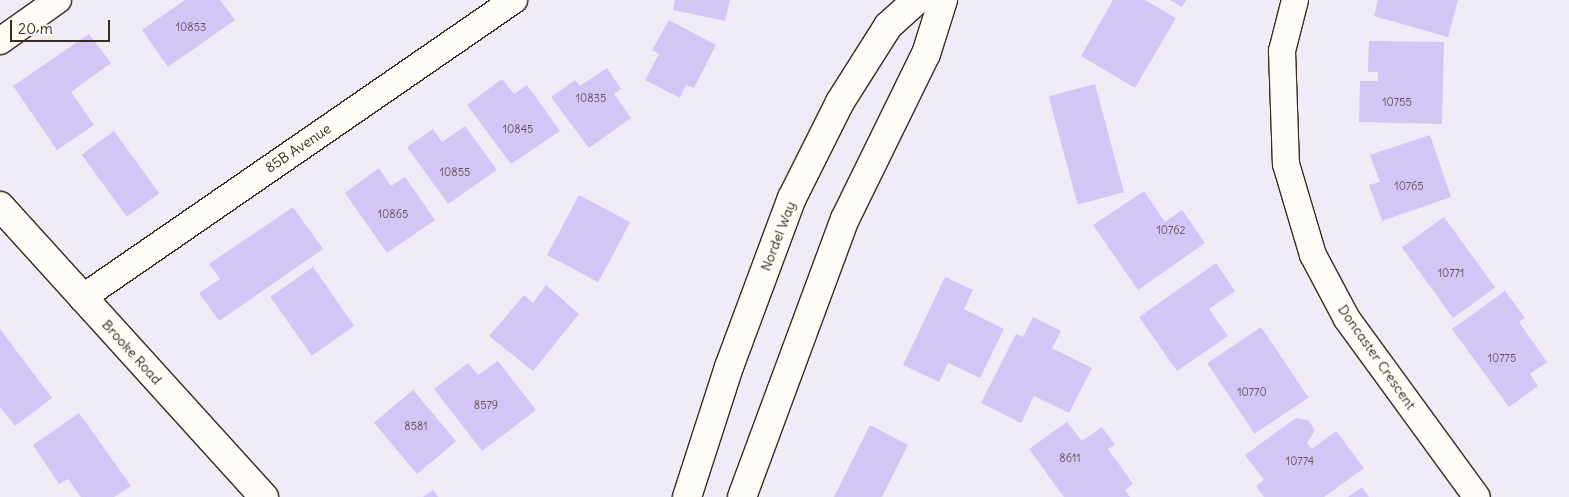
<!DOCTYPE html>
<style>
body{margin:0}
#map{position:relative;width:1569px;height:497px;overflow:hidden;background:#f0ecf7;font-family:Delius,sans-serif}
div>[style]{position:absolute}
.building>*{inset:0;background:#d3c5f6;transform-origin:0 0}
.roads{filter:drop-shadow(1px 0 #3b2a1e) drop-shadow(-1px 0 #3b2a1e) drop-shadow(0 1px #3b2a1e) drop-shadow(0 -1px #3b2a1e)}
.street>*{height:26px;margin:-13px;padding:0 13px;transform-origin:13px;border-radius:13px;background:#fdfcf7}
.secondary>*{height:28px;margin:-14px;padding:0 14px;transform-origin:14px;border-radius:14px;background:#fdfcf7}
span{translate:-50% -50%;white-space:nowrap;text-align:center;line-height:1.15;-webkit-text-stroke:4px #fdfcf7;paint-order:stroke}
.number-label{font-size:11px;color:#615154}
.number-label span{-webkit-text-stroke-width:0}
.street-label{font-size:14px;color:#3b2a1e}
.scale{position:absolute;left:10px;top:20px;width:100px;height:22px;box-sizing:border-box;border:2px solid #3b2a1e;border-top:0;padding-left:6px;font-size:15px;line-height:18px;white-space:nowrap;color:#3b2a1e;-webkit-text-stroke:4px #fdfcf7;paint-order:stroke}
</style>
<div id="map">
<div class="building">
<i style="clip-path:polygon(185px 0,220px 0,235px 20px,168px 67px,142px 30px)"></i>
<i style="clip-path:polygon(675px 0,730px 0,725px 21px,673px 10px)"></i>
<i style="clip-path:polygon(1113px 0,1145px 0,1176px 18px,1135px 88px,1081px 56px)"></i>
<i style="clip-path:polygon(1170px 0,1186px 0,1182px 7px)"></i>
<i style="clip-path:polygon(1378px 0,1458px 0,1448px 37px,1374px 16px)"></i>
<i style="clip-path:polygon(669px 20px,716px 45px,694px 88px,686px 85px,680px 98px,645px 80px,659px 54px,652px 50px)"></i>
<i style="clip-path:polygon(89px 34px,111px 63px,71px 92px,94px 125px,57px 150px,13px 86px)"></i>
<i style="clip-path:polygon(1369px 41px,1444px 42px,1442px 124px,1359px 122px,1360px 81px,1378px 81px,1378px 72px,1368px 72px)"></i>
<i style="clip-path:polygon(607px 68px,621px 89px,614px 94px,631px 118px,589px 148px,551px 97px,575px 80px,580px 86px)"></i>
<i style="clip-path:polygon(502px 79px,514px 94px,527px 85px,560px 131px,511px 164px,467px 105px)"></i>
<i style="left:1095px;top:84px;width:112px;height:48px;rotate:75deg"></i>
<i style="clip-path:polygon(465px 126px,497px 170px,448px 204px,407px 147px,433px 129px,442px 142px)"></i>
<i style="left:114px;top:131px;width:77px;height:40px;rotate:54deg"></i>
<i style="clip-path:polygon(1430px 135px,1451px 197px,1382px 221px,1369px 185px,1380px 182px,1370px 155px)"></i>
<i style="clip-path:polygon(379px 168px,391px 186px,405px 177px,435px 220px,387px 253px,345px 193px)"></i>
<i style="clip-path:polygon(1144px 191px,1165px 222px,1182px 210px,1205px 243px,1138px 290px,1093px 225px)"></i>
<i style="left:579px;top:195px;width:58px;height:68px;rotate:28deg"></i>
<i style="clip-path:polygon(293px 207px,323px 249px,219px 321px,199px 293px,220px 279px,209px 264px)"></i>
<i style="left:1444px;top:217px;width:87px;height:52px;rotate:54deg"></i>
<i style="clip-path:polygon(1216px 263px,1235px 291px,1209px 309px,1228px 336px,1177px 371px,1139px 317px)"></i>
<i style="left:313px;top:267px;width:72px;height:52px;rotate:55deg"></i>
<i style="clip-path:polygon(945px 277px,973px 290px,964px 309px,1004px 329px,980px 378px,948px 363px,939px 382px,903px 365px)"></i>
<i style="clip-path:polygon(546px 285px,579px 314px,533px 371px,489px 336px,524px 295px,533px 303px)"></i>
<i style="clip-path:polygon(1505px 291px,1525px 318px,1519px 322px,1547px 362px,1530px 374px,1538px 386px,1509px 407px,1452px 329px)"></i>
<i style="clip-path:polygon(1033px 317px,1061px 331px,1052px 348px,1092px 368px,1069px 413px,1034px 396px,1021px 423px,981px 403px,1016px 334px,1023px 337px)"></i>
<i style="left:1261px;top:327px;width:85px;height:65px;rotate:56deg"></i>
<i style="clip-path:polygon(0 329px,52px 398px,15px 426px,0 407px)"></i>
<i style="clip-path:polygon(498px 361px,536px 410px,482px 451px,434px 389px,468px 363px,478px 375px)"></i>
<i style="left:413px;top:390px;width:67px;height:51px;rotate:50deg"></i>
<i style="clip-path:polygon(79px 413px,131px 486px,114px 497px,81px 497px,68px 479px,59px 484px,33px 445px)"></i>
<i style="clip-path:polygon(1296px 418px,1308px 420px,1315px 430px,1307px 443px,1312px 449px,1336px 431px,1364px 468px,1324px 497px,1264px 497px,1256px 486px,1264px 480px,1245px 455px)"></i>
<i style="clip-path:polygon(1067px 422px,1082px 441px,1102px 427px,1115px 445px,1108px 449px,1133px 484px,1125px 490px,1130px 497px,1064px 497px,1029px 449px)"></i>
<i style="clip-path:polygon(870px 425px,908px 445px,882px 497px,834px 497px)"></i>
<i style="clip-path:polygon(1362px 487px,1369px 497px,1348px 497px)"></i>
<i style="clip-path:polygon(433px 490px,438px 497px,423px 497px)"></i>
</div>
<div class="roads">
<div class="street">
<i style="left:1295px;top:0;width:53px;rotate:104.3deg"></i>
<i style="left:1282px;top:51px;width:113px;rotate:88deg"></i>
<i style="left:1286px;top:164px;width:95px;rotate:73.5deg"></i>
<i style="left:1313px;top:255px;width:72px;rotate:62deg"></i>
<i style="left:1347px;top:319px;width:220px;rotate:53.9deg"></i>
<i style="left:0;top:41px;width:71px;rotate:-35.3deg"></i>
<i style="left:82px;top:298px;width:525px;rotate:-34.6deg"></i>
</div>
<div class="secondary">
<i style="left:0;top:206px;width:393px;rotate:47.8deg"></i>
<i style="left:687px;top:497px;width:137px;rotate:-72.1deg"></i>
<i style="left:729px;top:367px;width:180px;rotate:-69.6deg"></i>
<i style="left:792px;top:198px;width:107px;rotate:-63.4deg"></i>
<i style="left:840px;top:102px;width:90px;rotate:-57.7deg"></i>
<i style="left:888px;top:26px;width:39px;rotate:-42deg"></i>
<i style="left:742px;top:497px;width:296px;rotate:-69.7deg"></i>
<i style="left:845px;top:219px;width:184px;rotate:-63.9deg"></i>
<i style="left:926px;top:54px;width:57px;rotate:-72.5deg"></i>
</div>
</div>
<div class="number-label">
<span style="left:191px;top:27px">10853</span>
<span style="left:591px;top:98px">10835</span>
<span style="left:1397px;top:102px">10755</span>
<span style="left:518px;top:129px">10845</span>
<span style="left:455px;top:172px">10855</span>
<span style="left:1409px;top:186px">10765</span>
<span style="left:393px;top:214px">10865</span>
<span style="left:1171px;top:230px">10762</span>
<span style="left:1451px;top:273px">10771</span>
<span style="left:1502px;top:358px">10775</span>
<span style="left:1252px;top:392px">10770</span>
<span style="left:486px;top:405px">8579</span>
<span style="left:416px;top:426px">8581</span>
<span style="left:1070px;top:458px">8611</span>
<span style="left:1300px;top:461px">10774</span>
</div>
<div class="street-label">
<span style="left:298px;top:148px;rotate:-34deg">85B Avenue</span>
<span style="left:778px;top:236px;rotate:-69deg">Nordel Way</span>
<span style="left:132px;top:352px;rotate:48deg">Brooke Road</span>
<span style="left:1377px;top:357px;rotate:55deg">Doncaster Crescent</span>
</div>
<div class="scale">20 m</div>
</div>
